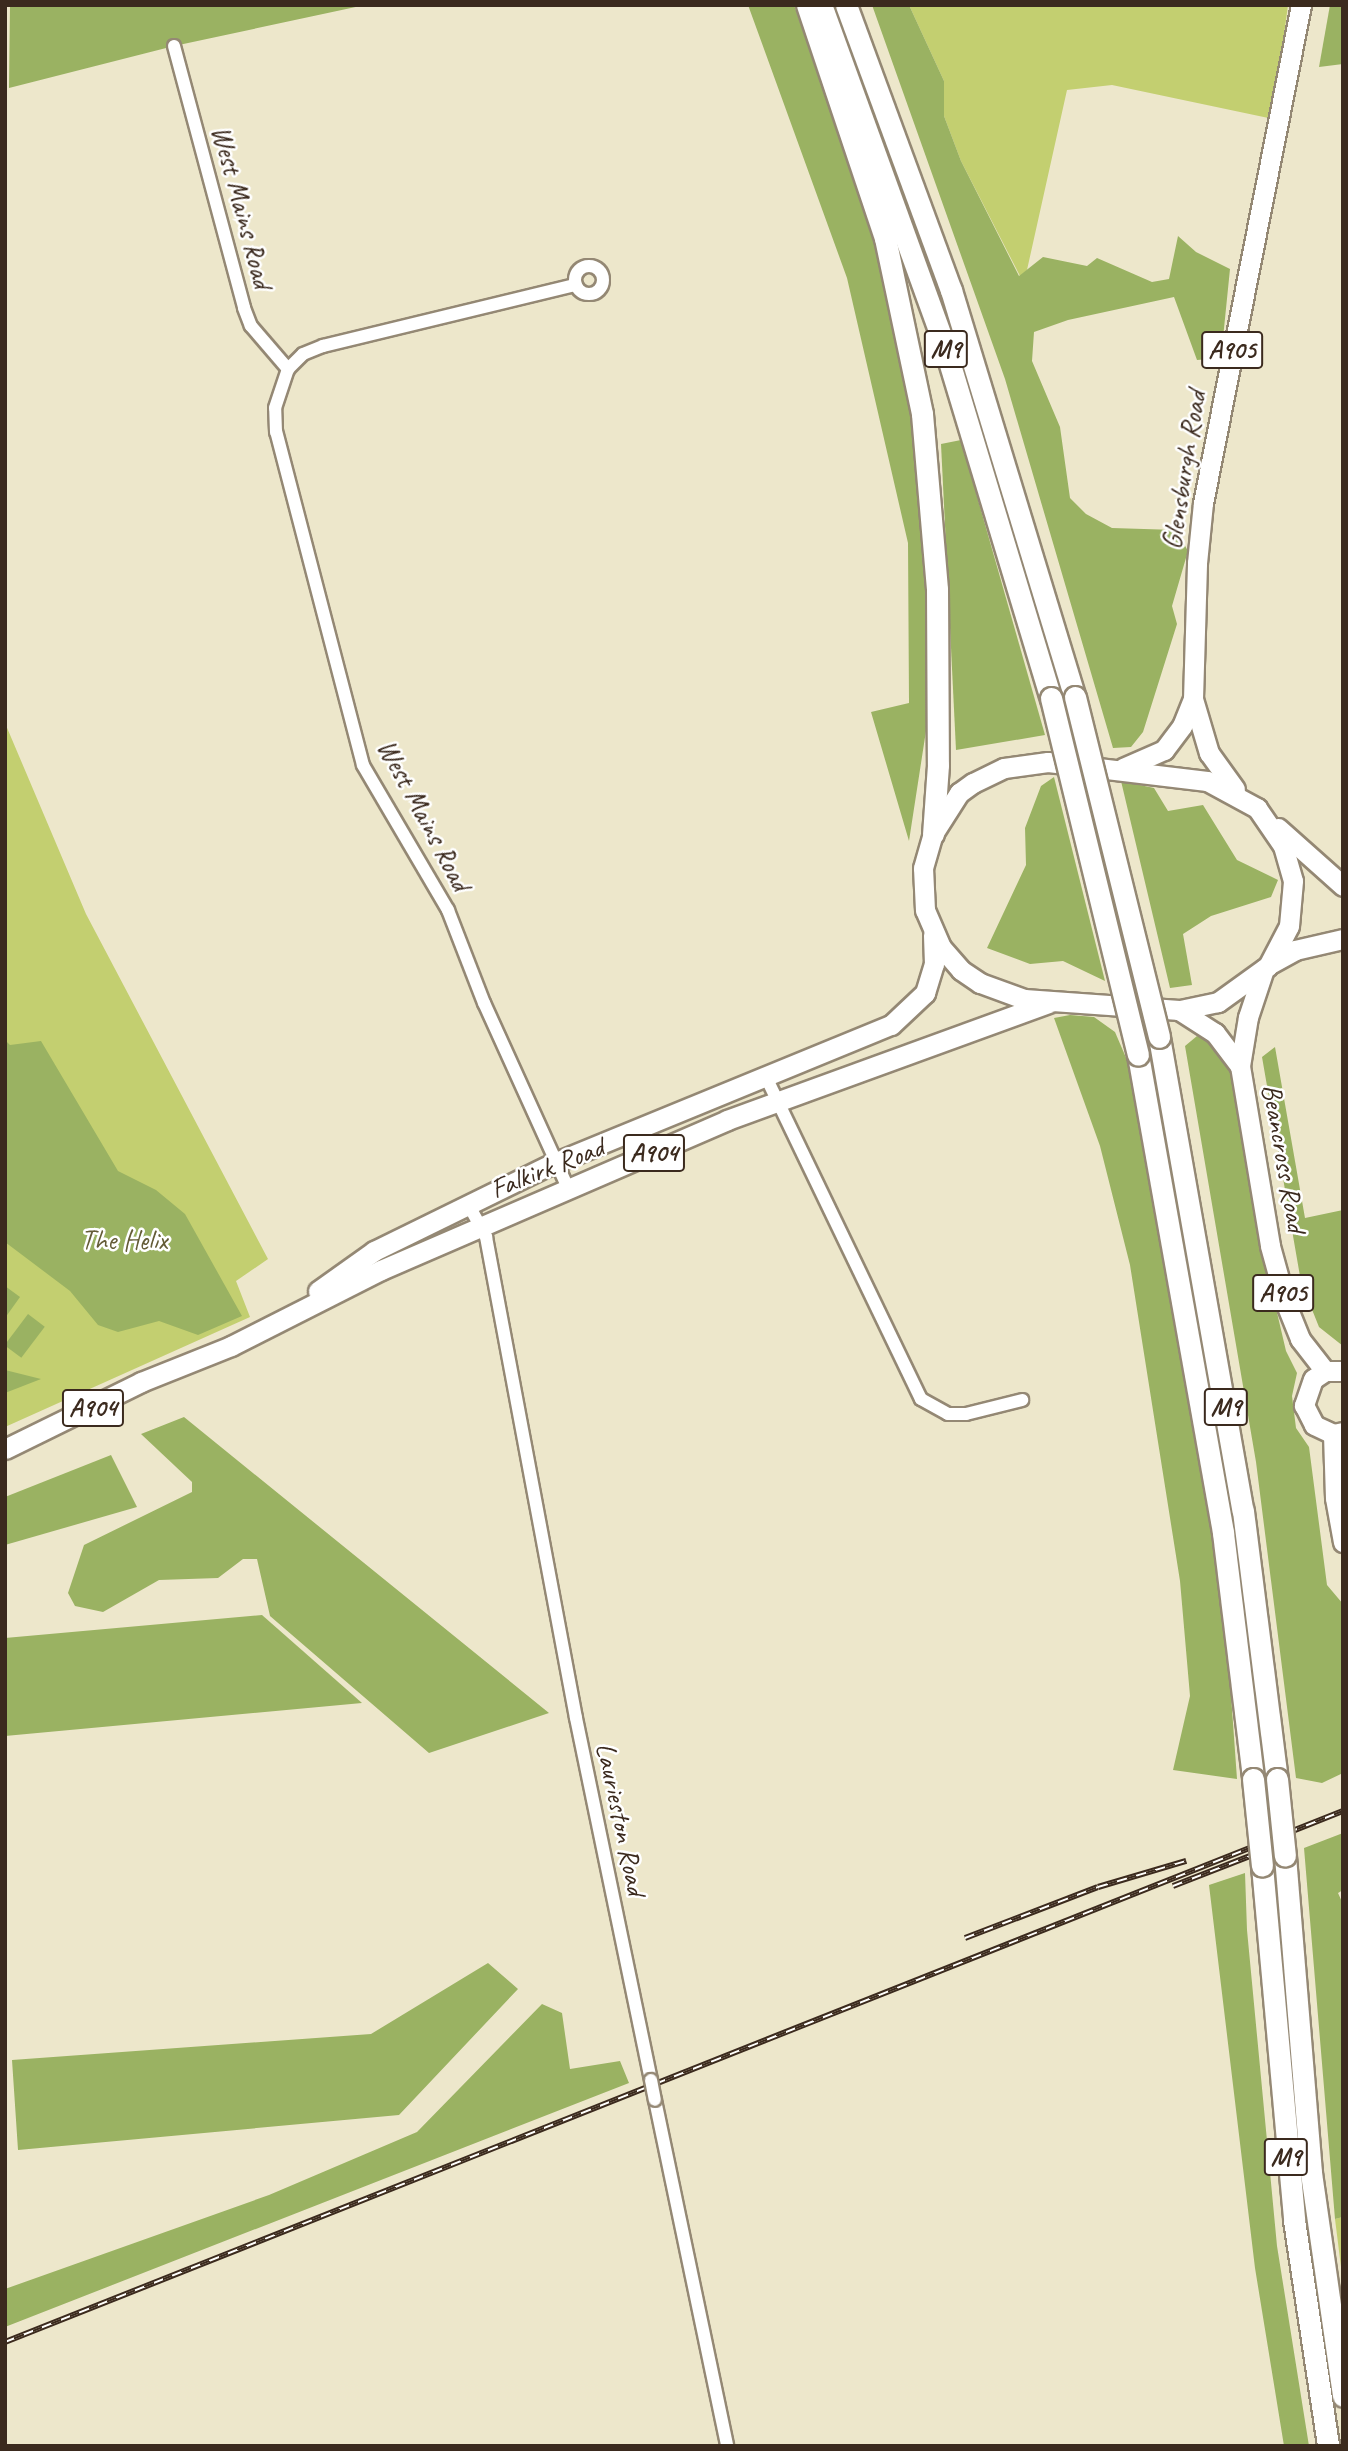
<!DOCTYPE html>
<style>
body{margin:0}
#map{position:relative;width:1348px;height:2451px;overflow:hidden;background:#ede7cb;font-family:Caveat,sans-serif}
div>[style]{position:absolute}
.green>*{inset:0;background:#c3cf70}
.forest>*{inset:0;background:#9ab262;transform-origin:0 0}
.roads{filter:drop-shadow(2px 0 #948874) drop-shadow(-2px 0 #948874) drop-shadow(0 2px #948874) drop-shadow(0 -2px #948874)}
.street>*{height:12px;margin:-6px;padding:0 6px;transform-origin:6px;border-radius:6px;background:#fff}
.street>.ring{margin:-6px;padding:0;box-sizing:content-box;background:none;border:12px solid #fff;border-radius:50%}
.primary>*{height:19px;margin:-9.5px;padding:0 9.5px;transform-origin:9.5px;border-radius:9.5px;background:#fff}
.highway>*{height:21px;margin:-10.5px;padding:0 10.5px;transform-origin:10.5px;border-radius:10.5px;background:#fff}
.rail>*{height:6px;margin-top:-3px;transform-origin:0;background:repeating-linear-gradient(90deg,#fff 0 10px,#3b2a1e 0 20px);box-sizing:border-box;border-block:2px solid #3b2a1e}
.bridges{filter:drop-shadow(2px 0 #948874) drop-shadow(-2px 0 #948874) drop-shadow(0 2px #948874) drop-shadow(0 -2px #948874)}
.street-bridge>*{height:12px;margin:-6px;padding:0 6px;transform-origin:6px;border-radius:6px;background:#fff}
.highway-bridge>*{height:21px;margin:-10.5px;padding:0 10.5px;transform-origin:10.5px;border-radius:10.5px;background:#fff}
span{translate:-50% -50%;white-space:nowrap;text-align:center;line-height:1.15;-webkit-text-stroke:5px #fff;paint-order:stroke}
.shield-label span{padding:2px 5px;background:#fff;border:2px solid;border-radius:5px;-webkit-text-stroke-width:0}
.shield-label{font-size:26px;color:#3b2a1e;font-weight:700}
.street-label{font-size:28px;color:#3b2a1e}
.park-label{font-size:28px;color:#645c37}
.frame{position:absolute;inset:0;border:7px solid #3b2a1e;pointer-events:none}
</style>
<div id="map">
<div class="green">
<i style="clip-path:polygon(909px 5px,1288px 5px,1273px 119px,1112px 85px,1067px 90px,1027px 270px,1020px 276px,961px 161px,944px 116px,944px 81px)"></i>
<i style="clip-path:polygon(5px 723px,86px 914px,268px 1259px,236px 1281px,250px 1317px,5px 1427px)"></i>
<i style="clip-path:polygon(1343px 2217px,1343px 2283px,1335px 2219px)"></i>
</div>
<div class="forest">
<i style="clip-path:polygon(10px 5px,365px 5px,174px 46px,9px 88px)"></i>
<i style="clip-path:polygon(748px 5px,794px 5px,869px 223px,910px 397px,927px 521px,930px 705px,909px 841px,871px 712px,909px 703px,908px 543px,847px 278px)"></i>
<i style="clip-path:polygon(872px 5px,909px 5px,944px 81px,944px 116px,961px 161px,1019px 276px,1043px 257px,1087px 266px,1097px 258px,1152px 282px,1169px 279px,1178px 236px,1196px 252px,1230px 269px,1221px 358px,1197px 360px,1174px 297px,1068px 320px,1034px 332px,1032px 361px,1060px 427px,1070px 498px,1086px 514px,1112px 528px,1176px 530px,1188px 551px,1172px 606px,1177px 624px,1143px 732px,1131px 747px,1113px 748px,1005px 379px)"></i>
<i style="clip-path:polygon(1330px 5px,1343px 5px,1343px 64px,1319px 67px)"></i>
<i style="clip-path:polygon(961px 440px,1045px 735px,956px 750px,941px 444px)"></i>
<i style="clip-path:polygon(1054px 777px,1105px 981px,1063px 961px,1030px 964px,987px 948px,1026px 865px,1025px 828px,1041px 786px)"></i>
<i style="clip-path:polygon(1121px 781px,1154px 788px,1168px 811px,1203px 805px,1237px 860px,1278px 880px,1271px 897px,1211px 916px,1183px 934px,1192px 985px,1170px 988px)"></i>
<i style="clip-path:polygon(1070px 1015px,1094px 1017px,1115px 1032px,1130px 1067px,1206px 1477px,1228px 1653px,1237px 1779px,1173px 1770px,1190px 1696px,1180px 1581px,1130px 1265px,1100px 1146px,1054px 1018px)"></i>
<i style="clip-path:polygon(1197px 1036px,1218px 1042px,1232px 1065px,1264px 1257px,1286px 1351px,1297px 1373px,1292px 1396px,1296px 1428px,1309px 1447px,1327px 1585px,1343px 1604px,1343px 1773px,1322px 1783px,1296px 1778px,1256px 1462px,1185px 1046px)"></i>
<i style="clip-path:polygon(5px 1040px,10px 1045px,41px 1041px,118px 1171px,156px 1190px,185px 1214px,242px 1316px,198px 1335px,159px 1321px,118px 1332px,98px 1325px,70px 1291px,5px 1242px)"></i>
<i style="clip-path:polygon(1275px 1047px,1305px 1218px,1343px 1210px,1343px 1346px,1319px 1327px,1301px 1282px,1262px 1057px)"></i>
<i style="clip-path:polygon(5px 1286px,20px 1297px,5px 1318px)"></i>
<i style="left:28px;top:1314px;width:21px;height:39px;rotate:37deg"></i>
<i style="clip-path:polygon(5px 1370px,41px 1379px,5px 1393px)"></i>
<i style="clip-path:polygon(184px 1417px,549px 1713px,429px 1753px,270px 1616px,257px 1559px,243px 1559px,218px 1578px,159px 1580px,103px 1612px,75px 1606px,68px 1593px,84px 1545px,192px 1492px,192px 1482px,141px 1434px)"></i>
<i style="clip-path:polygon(111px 1455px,137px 1507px,5px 1545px,5px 1497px)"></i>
<i style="clip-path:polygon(262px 1615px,362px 1703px,5px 1736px,5px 1638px)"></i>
<i style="clip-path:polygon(1343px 1833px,1343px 1890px,1338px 1893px,1343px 1904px,1343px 2217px,1335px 2219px,1304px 1848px)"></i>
<i style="clip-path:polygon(1245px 1873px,1247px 1930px,1277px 2246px,1309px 2446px,1284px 2446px,1255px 2268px,1209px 1885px)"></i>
<i style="clip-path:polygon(488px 1963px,518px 1989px,399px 2115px,18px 2150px,12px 2060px,371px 2034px)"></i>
<i style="clip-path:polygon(542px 2004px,562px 2013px,570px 2069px,620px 2061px,629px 2083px,5px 2327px,5px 2289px,269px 2195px,417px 2132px)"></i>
</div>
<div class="roads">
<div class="street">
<i style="left:174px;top:46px;width:271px;rotate:75deg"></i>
<i style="left:244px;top:308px;width:19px;rotate:69deg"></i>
<i style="left:251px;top:326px;width:57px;rotate:49.3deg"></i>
<i class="ring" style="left:575px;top:266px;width:16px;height:16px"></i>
<i style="left:766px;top:1077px;width:357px;rotate:64.3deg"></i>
<i style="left:921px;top:1399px;width:31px;rotate:29deg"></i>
<i style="left:948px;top:1414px;width:18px"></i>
<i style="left:966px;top:1414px;width:58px;rotate:-14deg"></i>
<i style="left:568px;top:1188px;width:203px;rotate:-114.4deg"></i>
<i style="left:484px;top:1003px;width:100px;rotate:-111.2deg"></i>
<i style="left:448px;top:910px;width:168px;rotate:-120.4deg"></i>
<i style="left:363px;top:765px;width:344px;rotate:-104.6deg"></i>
<i style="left:276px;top:432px;width:24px;rotate:-92deg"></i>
<i style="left:275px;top:408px;width:41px;rotate:-71.6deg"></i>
<i style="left:288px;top:369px;width:21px;rotate:-45deg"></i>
<i style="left:303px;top:354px;width:22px;rotate:-22deg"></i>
<i style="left:323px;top:346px;width:260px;rotate:-13.6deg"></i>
<i style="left:468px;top:1204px;width:38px;rotate:61deg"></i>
<i style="left:486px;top:1237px;width:489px;rotate:79.4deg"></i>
<i style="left:576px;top:1718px;width:370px;rotate:78.3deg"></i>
<i style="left:655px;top:2100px;width:353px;rotate:78.2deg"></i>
</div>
<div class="primary">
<i style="left:1048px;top:762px;width:160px;rotate:6.8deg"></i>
<i style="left:1207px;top:781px;width:57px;rotate:28.4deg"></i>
<i style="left:1257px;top:808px;width:46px;rotate:55.6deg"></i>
<i style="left:1283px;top:846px;width:36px;rotate:74deg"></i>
<i style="left:1293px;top:881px;width:45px;rotate:95.1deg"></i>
<i style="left:1289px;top:926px;width:45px;rotate:117.7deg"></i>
<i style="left:1268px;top:966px;width:62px;rotate:144.2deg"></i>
<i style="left:1218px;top:1002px;width:40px;rotate:168deg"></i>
<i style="left:1179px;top:1010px;width:155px;rotate:-175.9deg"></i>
<i style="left:1024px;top:999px;width:47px;rotate:-160deg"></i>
<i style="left:980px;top:983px;width:23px;rotate:-146deg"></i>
<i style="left:961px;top:970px;width:30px;rotate:-131deg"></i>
<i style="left:941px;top:947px;width:40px;rotate:-113.4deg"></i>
<i style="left:925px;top:910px;width:42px;rotate:-92.7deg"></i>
<i style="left:923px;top:868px;width:35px;rotate:-74deg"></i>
<i style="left:933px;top:834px;width:49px;rotate:-57.6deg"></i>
<i style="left:959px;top:793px;width:17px;rotate:-36deg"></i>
<i style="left:973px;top:783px;width:34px;rotate:-26deg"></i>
<i style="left:1004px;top:768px;width:44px;rotate:-7.8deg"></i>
<i style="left:1123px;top:768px;width:45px;rotate:-23.7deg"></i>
<i style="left:1164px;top:750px;width:30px;rotate:-53deg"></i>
<i style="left:1182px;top:726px;width:29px;rotate:-68deg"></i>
<i style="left:1235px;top:789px;width:44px;rotate:-125.8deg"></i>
<i style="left:1209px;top:753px;width:56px;rotate:-106.5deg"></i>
<i style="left:1193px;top:699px;width:136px;rotate:-88.3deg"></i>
<i style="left:1197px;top:563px;width:60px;rotate:-84.3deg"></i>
<i style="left:1203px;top:503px;width:508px;rotate:-78.87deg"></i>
<i style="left:1278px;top:828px;width:87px;rotate:41.7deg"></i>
<i style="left:1272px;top:963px;width:26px;rotate:-29deg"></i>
<i style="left:1295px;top:950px;width:49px;rotate:-12.9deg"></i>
<i style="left:1264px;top:969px;width:51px;rotate:108.4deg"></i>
<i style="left:1248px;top:1017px;width:50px;rotate:99.3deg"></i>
<i style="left:1240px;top:1066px;width:182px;rotate:80.5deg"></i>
<i style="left:1270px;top:1246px;width:60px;rotate:74.6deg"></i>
<i style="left:1286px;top:1304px;width:38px;rotate:68deg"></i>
<i style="left:1300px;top:1339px;width:41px;rotate:52deg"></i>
<i style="left:1179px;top:1010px;width:43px;rotate:32.6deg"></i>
<i style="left:1215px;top:1033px;width:41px;rotate:52.9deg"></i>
<i style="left:318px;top:1291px;width:69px;rotate:-35.5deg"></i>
<i style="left:374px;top:1251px;width:200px;rotate:-26.1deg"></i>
<i style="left:554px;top:1163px;width:364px;rotate:-22.3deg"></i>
<i style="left:891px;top:1025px;width:47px;rotate:-43.3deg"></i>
<i style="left:925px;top:993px;width:30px;rotate:-73deg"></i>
<i style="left:934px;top:964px;width:29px;rotate:-92deg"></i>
<i style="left:1343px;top:1371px;width:18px;rotate:180deg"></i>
<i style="left:1325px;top:1371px;width:14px;rotate:146deg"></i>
<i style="left:1313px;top:1379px;width:28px;rotate:109deg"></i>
<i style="left:1304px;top:1405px;width:22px;rotate:63deg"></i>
<i style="left:1314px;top:1425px;width:21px;rotate:25deg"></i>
<i style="left:1333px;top:1434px;width:10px;rotate:-11deg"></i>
<i style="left:1333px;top:1434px;width:64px;rotate:88.2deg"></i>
<i style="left:1335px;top:1498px;width:45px;rotate:79.7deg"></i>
<i style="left:5px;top:1449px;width:152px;rotate:-26.2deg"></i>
<i style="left:141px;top:1382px;width:97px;rotate:-21.8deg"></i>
<i style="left:231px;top:1346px;width:168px;rotate:-26.9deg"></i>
<i style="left:381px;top:1270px;width:377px;rotate:-23.4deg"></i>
<i style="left:727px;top:1120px;width:342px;rotate:-20deg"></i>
</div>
<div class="highway">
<i style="left:807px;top:5px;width:246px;rotate:71.5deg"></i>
<i style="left:885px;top:238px;width:180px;rotate:78.1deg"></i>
<i style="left:922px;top:414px;width:176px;rotate:85.1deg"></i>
<i style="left:937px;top:589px;width:176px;rotate:89.7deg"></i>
<i style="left:938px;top:765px;width:69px;rotate:94.1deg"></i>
<i style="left:846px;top:5px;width:304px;rotate:69.8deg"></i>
<i style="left:951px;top:290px;width:425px;rotate:73.1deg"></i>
<i style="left:823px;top:10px;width:349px;rotate:70.1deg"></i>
<i style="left:942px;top:338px;width:376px;rotate:73.2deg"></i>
<i style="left:1159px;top:1037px;width:481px;rotate:80deg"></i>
<i style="left:1243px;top:1511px;width:270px;rotate:82.8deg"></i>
<i style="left:1138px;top:1055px;width:485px;rotate:79.9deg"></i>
<i style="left:1223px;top:1533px;width:248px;rotate:83deg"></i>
<i style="left:1285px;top:1856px;width:318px;rotate:85.3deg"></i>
<i style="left:1311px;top:2173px;width:225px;rotate:81.8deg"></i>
<i style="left:1262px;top:1866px;width:355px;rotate:84.8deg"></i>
<i style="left:1294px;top:2220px;width:229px;rotate:81.4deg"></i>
</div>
</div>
<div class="rail">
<i style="left:1173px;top:1886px;width:116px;rotate:-21.3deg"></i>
<i style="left:965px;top:1938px;width:142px;rotate:-21deg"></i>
<i style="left:1098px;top:1887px;width:92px;rotate:-16.5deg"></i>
<i style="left:5px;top:2342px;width:1440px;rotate:-21.65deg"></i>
</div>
<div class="bridges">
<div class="street-bridge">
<i style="left:651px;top:2080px;width:20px;rotate:79deg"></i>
</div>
<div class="highway-bridge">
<i style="left:1075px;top:697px;width:350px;rotate:76.1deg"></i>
<i style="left:1051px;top:698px;width:367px;rotate:76.3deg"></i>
<i style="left:1253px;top:1779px;width:87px;rotate:84.1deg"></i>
<i style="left:1277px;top:1779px;width:77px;rotate:84.1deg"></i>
</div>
</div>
<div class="shield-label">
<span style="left:946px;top:349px">M9</span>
<span style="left:1232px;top:350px">A905</span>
<span style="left:654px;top:1153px">A904</span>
<span style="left:1283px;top:1293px">A905</span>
<span style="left:1226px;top:1407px">M9</span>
<span style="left:93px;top:1408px">A904</span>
<span style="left:1286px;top:2157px">M9</span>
</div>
<div class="street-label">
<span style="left:242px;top:207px;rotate:75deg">West Mains Road</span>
<span style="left:1184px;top:470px;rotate:-81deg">Glensburgh Road</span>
<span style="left:424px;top:815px;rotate:62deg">West Mains Road</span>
<span style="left:1284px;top:1158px;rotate:80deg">Beancross Road</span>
<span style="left:547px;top:1168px;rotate:-22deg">Falkirk Road</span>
<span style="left:621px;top:1819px;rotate:78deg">Laurieston Road</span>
</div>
<div class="park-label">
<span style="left:124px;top:1240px">The Helix</span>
</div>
<div class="frame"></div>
</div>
